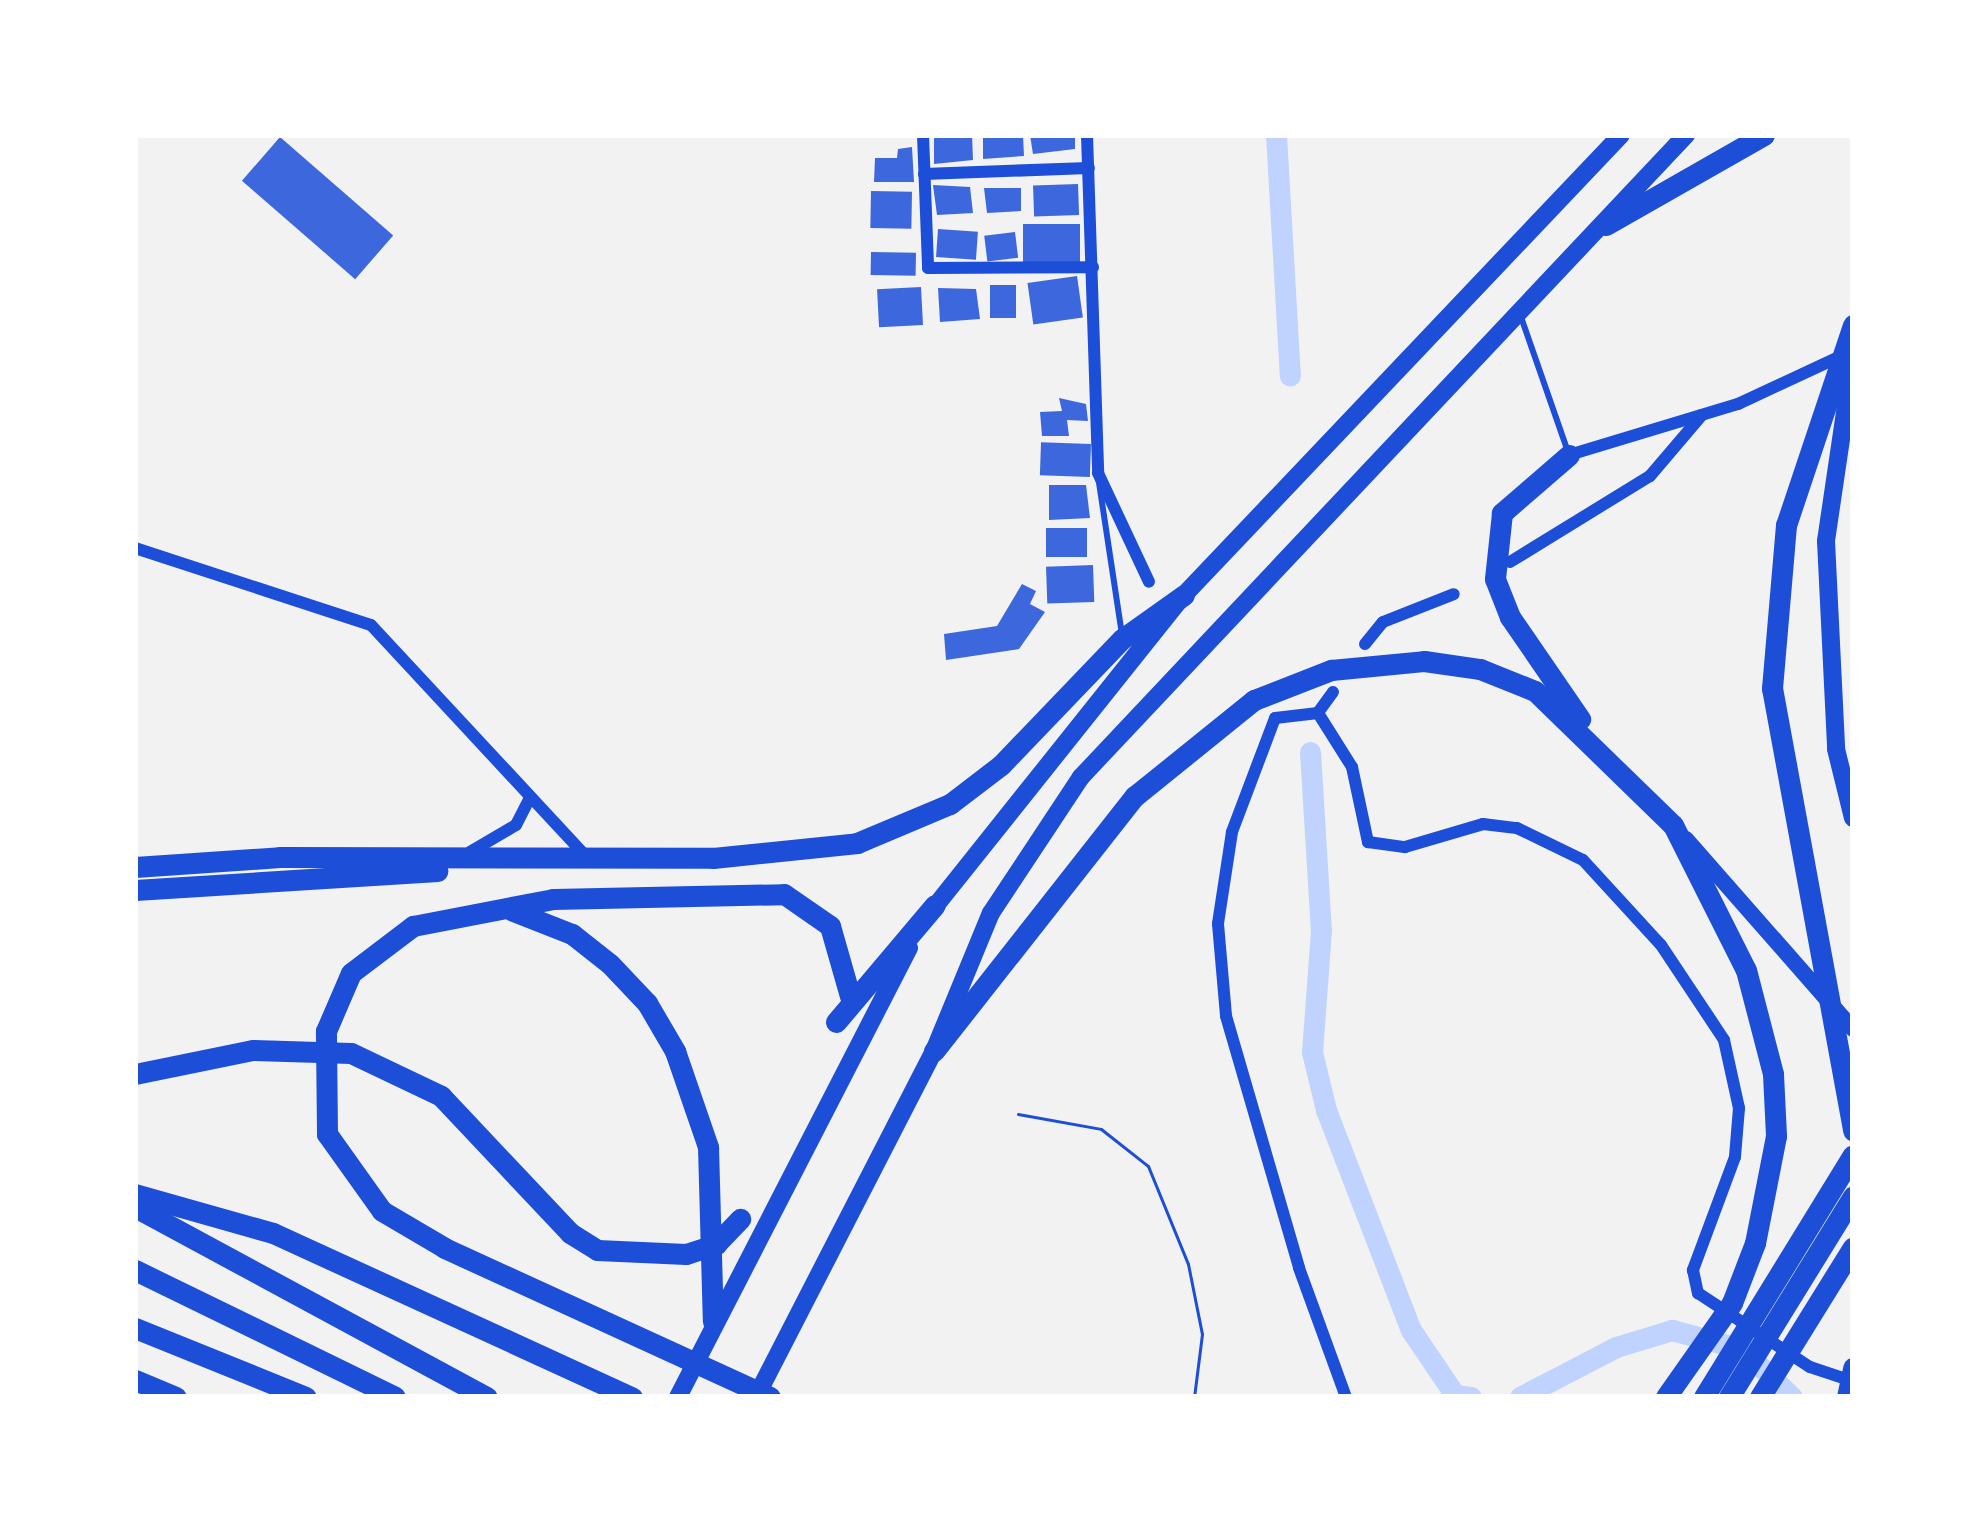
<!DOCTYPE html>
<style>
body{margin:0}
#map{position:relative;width:1988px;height:1532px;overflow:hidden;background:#f2f2f2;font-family:Lora,serif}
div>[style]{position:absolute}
.canal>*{height:21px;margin:-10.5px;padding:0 10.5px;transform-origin:10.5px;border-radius:10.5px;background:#bfd3fe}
.building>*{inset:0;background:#3d67dc;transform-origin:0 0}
.path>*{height:3px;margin:-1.5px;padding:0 1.5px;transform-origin:1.5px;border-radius:1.5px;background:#1d4ed8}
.service>*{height:6px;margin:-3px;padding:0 3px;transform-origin:3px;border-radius:3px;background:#1d4ed8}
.minor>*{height:12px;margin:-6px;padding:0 6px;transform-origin:6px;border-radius:6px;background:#1d4ed8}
.secondary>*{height:16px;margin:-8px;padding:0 8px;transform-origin:8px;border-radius:8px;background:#1d4ed8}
.primary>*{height:18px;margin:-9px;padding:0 9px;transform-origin:9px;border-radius:9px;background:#1d4ed8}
.trunk>*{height:21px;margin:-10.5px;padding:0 10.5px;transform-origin:10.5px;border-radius:10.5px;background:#1d4ed8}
span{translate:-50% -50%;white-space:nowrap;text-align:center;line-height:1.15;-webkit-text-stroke:12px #fff;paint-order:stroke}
.frame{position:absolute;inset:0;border:138px solid #fff;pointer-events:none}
</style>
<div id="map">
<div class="canal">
<i style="left:1276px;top:135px;width:241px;rotate:86.7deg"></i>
<i style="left:1310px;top:752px;width:178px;rotate:86.5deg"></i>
<i style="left:1321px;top:930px;width:122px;rotate:94.2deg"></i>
<i style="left:1312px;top:1052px;width:60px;rotate:76.4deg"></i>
<i style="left:1326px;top:1110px;width:236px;rotate:68.9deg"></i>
<i style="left:1411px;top:1330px;width:78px;rotate:55.9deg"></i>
<i style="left:1455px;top:1395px;width:16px;rotate:7deg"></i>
<i style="left:1520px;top:1397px;width:108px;rotate:-27.5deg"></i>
<i style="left:1616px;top:1347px;width:59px;rotate:-16.9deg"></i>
<i style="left:1672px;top:1330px;width:73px;rotate:15.2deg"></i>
<i style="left:1742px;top:1349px;width:69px;rotate:43.8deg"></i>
</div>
<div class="building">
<i style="clip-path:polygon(934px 135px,972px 135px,973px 160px,934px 164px)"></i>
<i style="clip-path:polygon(983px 135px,1023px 135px,1024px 156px,983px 159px)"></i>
<i style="clip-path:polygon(1030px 135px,1075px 135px,1075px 149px,1033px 154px)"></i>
<i style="left:280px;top:137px;width:150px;height:58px;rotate:41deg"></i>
<i style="clip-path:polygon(912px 147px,914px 182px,874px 182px,875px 158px,897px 158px,898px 149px)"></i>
<i style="left:1078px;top:184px;width:31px;height:45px;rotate:88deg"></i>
<i style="clip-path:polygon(933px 185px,970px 187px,973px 213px,937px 215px)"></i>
<i style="clip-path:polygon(984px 188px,1021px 188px,1021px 211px,987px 213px)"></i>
<i style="left:871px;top:191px;width:41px;height:37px;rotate:1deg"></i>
<i style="left:1023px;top:224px;width:57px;height:40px"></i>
<i style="left:938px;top:229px;width:40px;height:28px;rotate:4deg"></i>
<i style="left:1015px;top:232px;width:26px;height:31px;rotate:83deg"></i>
<i style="left:871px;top:252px;width:45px;height:23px;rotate:1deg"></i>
<i style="left:1077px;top:276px;width:42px;height:50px;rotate:82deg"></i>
<i style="left:1016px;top:285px;width:33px;height:26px;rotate:90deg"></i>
<i style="left:921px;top:287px;width:38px;height:44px;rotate:87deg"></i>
<i style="clip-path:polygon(938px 288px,976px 289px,980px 319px,940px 322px)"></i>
<i style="clip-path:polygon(1059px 398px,1086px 404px,1088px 421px,1067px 420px,1069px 436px,1042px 436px,1040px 412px,1062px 411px)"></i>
<i style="left:1091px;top:444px;width:33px;height:50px;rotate:92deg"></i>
<i style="clip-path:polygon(1049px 485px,1086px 485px,1090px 518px,1049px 520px)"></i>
<i style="left:1046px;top:528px;width:41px;height:29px"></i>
<i style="left:1093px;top:565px;width:37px;height:47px;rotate:88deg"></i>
<i style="clip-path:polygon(1022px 584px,1036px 591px,1030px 604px,1045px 612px,1019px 649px,946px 660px,944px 634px,997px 626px)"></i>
</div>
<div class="path">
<i style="left:1018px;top:1114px;width:84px;rotate:10.2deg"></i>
<i style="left:1101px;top:1129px;width:60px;rotate:38.2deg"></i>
<i style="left:1148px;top:1166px;width:106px;rotate:67.8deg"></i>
<i style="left:1188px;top:1264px;width:71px;rotate:78.7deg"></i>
<i style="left:1202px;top:1334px;width:64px;rotate:97.2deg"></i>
</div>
<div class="service">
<i style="left:1521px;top:317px;width:143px;rotate:70.8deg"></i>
<i style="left:1098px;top:476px;width:161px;rotate:81.4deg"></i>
</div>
<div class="minor">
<i style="left:923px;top:135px;width:133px;rotate:87.8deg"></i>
<i style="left:928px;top:268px;width:165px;rotate:-0.3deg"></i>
<i style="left:1087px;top:135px;width:338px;rotate:88.1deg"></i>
<i style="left:1098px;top:473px;width:120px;rotate:64.9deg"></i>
<i style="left:924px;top:174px;width:165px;rotate:-2.1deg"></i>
<i style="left:1569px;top:455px;width:177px;rotate:-16.8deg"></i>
<i style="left:1738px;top:404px;width:116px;rotate:-25deg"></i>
<i style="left:135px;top:548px;width:248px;rotate:18.1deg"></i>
<i style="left:371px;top:625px;width:314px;rotate:47.1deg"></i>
<i style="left:1510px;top:562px;width:164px;rotate:-31.6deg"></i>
<i style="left:1650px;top:476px;width:80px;rotate:-49.6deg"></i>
<i style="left:1365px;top:644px;width:28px;rotate:-51deg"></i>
<i style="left:1383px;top:622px;width:76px;rotate:-21.5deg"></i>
<i style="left:1333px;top:692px;width:26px;rotate:126deg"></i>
<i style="left:1318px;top:713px;width:43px;rotate:173.4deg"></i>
<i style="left:1275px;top:718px;width:122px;rotate:110.7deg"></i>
<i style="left:1232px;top:832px;width:93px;rotate:98.7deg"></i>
<i style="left:1218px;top:924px;width:92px;rotate:85deg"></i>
<i style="left:1226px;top:1016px;width:262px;rotate:73.8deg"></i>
<i style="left:1299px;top:1268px;width:137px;rotate:70deg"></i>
<i style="left:1318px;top:713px;width:64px;rotate:57.8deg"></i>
<i style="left:1352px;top:767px;width:77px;rotate:78deg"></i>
<i style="left:1368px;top:842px;width:37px;rotate:8deg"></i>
<i style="left:1405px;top:847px;width:81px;rotate:-16.4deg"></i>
<i style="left:1483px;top:824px;width:34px;rotate:7deg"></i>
<i style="left:1517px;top:828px;width:73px;rotate:25.9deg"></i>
<i style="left:1583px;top:860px;width:115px;rotate:47.5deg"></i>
<i style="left:1661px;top:945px;width:114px;rotate:56.4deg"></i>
<i style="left:1724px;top:1040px;width:70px;rotate:77.6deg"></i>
<i style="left:1739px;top:1108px;width:49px;rotate:94.7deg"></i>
<i style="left:1735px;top:1157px;width:121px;rotate:110.4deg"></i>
<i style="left:1693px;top:1270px;width:24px;rotate:78deg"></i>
<i style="left:1698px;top:1293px;width:134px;rotate:33.5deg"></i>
<i style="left:1810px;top:1367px;width:44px;rotate:18.4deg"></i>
<i style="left:470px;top:852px;width:53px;rotate:-30.4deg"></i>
<i style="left:516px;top:825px;width:29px;rotate:-63deg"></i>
</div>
<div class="secondary">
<i style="left:1686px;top:839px;width:253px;rotate:48.7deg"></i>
</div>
<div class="primary">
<i style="left:1853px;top:358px;width:185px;rotate:98.4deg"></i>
<i style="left:1826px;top:541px;width:208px;rotate:87.2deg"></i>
<i style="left:1836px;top:749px;width:71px;rotate:76.2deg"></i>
<i style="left:929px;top:914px;width:408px;rotate:-51.4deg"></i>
<i style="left:1184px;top:595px;width:634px;rotate:-46.47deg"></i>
<i style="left:678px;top:1397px;width:505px;rotate:-62.78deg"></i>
<i style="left:756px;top:1397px;width:389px;rotate:-62.8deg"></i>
<i style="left:934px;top:1051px;width:149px;rotate:-67.6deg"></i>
<i style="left:991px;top:913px;width:163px;rotate:-56.5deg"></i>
<i style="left:1081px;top:777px;width:882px;rotate:-46.7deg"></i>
</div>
<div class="trunk">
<i style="left:1606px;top:225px;width:182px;rotate:-29.7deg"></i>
<i style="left:1853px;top:325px;width:211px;rotate:108.5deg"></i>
<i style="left:1786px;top:525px;width:164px;rotate:94.9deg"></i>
<i style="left:1772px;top:688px;width:450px;rotate:79.6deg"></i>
<i style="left:1569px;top:455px;width:89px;rotate:139.1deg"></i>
<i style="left:1502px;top:513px;width:66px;rotate:96.1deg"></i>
<i style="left:1495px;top:579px;width:41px;rotate:68.5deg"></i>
<i style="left:1510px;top:617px;width:124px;rotate:55.5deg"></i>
<i style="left:135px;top:867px;width:145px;rotate:-3.9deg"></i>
<i style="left:280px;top:857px;width:433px;rotate:0.1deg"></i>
<i style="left:713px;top:858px;width:145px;rotate:-5.9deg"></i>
<i style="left:857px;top:843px;width:101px;rotate:-22.8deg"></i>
<i style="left:950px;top:804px;width:64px;rotate:-37.4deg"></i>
<i style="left:1001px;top:765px;width:175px;rotate:-46.2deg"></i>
<i style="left:1122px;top:639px;width:76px;rotate:-35.4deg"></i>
<i style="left:135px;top:890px;width:303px;rotate:-3.6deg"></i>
<i style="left:511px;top:910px;width:66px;rotate:21.5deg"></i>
<i style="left:572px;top:934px;width:48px;rotate:38.3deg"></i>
<i style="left:610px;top:964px;width:54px;rotate:46.5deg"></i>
<i style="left:647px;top:1003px;width:56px;rotate:59.7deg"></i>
<i style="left:675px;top:1051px;width:102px;rotate:71deg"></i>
<i style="left:708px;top:1147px;width:174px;rotate:88.4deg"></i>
<i style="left:836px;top:1022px;width:153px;rotate:-49.8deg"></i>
<i style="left:934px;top:1051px;width:325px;rotate:-51.8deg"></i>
<i style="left:1135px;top:796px;width:153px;rotate:-38.9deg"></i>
<i style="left:1254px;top:700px;width:83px;rotate:-21.3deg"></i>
<i style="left:1331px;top:670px;width:93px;rotate:-5.5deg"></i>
<i style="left:1424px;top:661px;width:57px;rotate:8.1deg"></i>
<i style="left:1480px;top:669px;width:59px;rotate:21.8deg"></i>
<i style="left:1535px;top:691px;width:192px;rotate:44.2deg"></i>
<i style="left:1673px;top:825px;width:162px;rotate:63.3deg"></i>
<i style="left:1746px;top:970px;width:107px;rotate:75.4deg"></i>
<i style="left:1773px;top:1074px;width:62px;rotate:87.2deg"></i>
<i style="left:1776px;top:1136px;width:109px;rotate:101.1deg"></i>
<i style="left:1755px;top:1243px;width:64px;rotate:111deg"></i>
<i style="left:1732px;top:1303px;width:115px;rotate:125.1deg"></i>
<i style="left:135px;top:1074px;width:120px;rotate:-11.5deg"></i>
<i style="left:253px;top:1050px;width:98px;rotate:1.8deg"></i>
<i style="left:351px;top:1053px;width:100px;rotate:25.5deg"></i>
<i style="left:441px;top:1096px;width:188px;rotate:46.7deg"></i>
<i style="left:570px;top:1233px;width:32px;rotate:32deg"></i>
<i style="left:597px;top:1250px;width:89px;rotate:2.6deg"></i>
<i style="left:686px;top:1254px;width:32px;rotate:-18deg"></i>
<i style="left:716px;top:1244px;width:35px;rotate:-46deg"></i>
<i style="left:135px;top:1194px;width:143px;rotate:15.8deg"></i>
<i style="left:273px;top:1233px;width:395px;rotate:24.6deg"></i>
<i style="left:135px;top:1207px;width:400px;rotate:28.4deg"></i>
<i style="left:135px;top:1270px;width:289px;rotate:26deg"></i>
<i style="left:135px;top:1328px;width:184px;rotate:22deg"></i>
<i style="left:135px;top:1380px;width:44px;rotate:22.5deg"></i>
<i style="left:770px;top:1397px;width:358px;rotate:-155.4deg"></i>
<i style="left:445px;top:1248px;width:73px;rotate:-149.6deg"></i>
<i style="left:382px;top:1211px;width:95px;rotate:-125.5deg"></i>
<i style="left:327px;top:1134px;width:103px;rotate:-90.6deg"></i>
<i style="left:326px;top:1031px;width:63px;rotate:-66.7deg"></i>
<i style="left:351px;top:973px;width:78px;rotate:-37.2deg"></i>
<i style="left:413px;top:926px;width:143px;rotate:-10.9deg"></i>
<i style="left:553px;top:899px;width:231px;rotate:-1.2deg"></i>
<i style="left:784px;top:894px;width:56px;rotate:34.8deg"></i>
<i style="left:830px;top:926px;width:73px;rotate:74.1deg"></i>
<i style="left:1704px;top:1397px;width:284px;rotate:-58.4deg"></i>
<i style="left:1729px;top:1397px;width:236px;rotate:-58.3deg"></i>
<i style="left:1760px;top:1397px;width:176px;rotate:-58.2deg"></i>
<i style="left:1847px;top:1397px;width:30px;rotate:-78deg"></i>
</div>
<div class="frame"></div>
</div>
